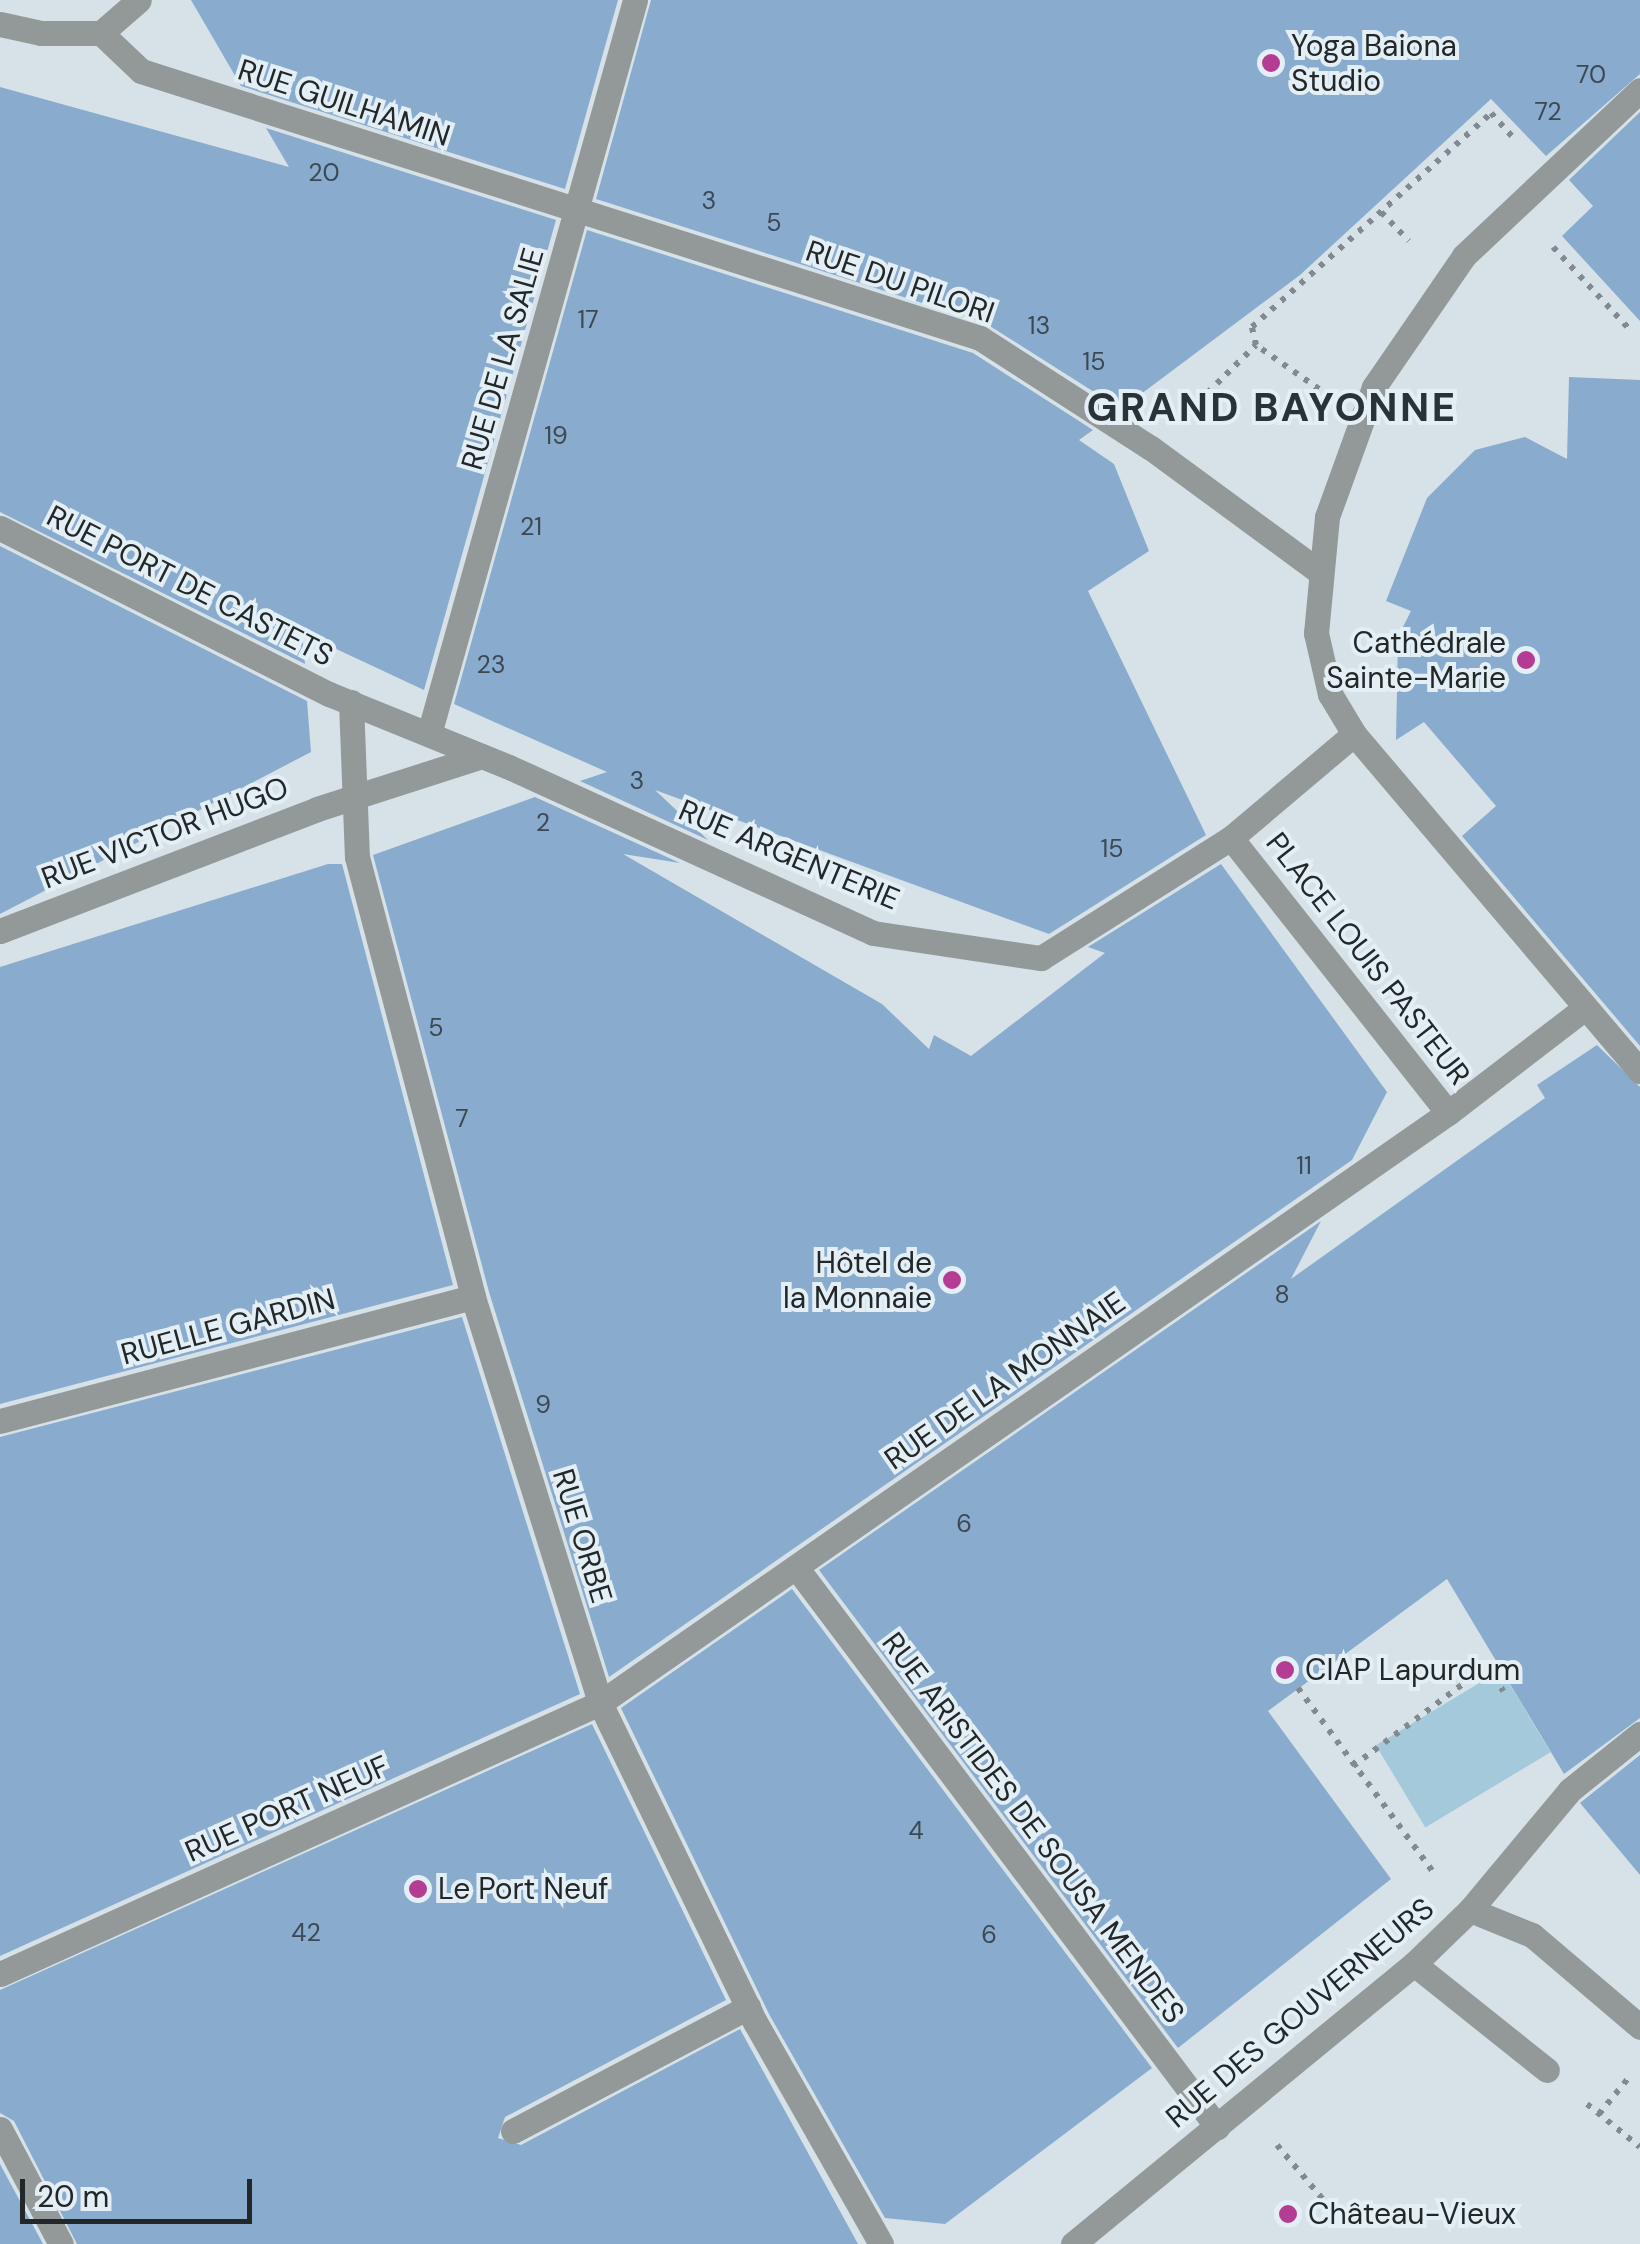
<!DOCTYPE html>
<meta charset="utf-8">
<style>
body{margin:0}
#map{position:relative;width:1640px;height:2244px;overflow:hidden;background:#d6e2e8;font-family:"DM Sans",sans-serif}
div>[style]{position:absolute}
.green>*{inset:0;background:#a3c9da;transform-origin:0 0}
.building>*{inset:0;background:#89abce}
.path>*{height:6px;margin-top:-3px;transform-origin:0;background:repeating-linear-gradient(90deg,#828a8f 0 5px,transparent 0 13px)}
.pedestrian>*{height:25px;margin:-12.5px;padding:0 12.5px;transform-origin:12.5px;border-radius:12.5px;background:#939999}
.minor>*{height:25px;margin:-12.5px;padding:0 12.5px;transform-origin:12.5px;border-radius:12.5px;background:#939999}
.dots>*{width:28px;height:28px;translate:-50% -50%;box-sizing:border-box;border:5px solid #e3eff5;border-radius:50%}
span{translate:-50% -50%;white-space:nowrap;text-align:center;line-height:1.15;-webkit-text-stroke:8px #e3eff5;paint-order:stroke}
.number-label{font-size:25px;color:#3c4852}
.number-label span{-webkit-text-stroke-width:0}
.poi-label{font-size:30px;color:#222729}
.left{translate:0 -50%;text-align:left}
.right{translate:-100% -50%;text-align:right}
.street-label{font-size:30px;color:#222729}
.district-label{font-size:40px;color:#293337;font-weight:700;letter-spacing:2.5px}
.scale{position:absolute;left:20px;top:2179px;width:232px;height:45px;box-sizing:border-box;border:5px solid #222729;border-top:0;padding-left:12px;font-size:30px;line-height:35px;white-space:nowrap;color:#222729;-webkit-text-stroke:8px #e3eff5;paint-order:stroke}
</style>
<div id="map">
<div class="green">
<i style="left:1501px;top:1670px;width:96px;height:146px;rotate:59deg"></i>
</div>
<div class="building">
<i style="clip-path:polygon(191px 0,618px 0,565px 189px,241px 86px)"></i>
<i style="clip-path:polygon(651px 0,1640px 0,1640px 74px,1546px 156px,1491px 99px,1300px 275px,1121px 409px,985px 323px,596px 199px)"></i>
<i style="clip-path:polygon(0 87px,289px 167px,266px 128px,556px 220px,424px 690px,302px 633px,305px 664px,0 512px)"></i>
<i style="clip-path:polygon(1640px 112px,1640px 321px,1562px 236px,1593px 206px,1569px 180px)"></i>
<i style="clip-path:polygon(587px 230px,973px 353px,1093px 430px,1079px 440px,1114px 464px,1149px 551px,1088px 591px,1206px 835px,1049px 934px,655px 790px,708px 840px,580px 781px,607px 772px,454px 704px)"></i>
<i style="clip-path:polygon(1569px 377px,1640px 380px,1640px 1046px,1462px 836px,1496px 806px,1424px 722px,1396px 740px,1398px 637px,1411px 611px,1386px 601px,1427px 498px,1475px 450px,1525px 437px,1567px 459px)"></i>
<i style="clip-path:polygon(0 546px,307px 701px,311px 752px,0 914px)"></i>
<i style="clip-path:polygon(535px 797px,680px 863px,623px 854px,882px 1004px,929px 1049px,934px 1035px,971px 1056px,1105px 953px,1088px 947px,1221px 864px,1387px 1092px,1352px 1160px,609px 1677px,489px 1292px,373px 855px)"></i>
<i style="clip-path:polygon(328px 864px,342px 864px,453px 1285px,0 1404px,0 967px)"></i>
<i style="clip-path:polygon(1597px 1045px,1640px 1087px,1640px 1718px,1564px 1774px,1447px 1579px,1268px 1711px,1391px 1879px,1178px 2048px,819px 1570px,1321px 1221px,1291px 1279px,1545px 1098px,1537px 1085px)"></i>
<i style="clip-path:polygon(462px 1317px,580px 1694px,0 1956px,0 1437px)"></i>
<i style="clip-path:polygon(792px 1589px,1152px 2068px,945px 2224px,885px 2218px,769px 2014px,621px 1708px)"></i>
<i style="clip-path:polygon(592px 1724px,726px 2000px,505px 2117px,498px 2138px,521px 2145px,740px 2029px,858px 2244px,77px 2244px,14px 2121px,0 2113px,0 1990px)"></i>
<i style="clip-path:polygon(1640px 1755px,1640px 1875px,1580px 1803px)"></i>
<i style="clip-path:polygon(0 2164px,43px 2244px,0 2244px)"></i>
</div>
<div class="path">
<i style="left:1381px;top:212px;width:40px;rotate:46deg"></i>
<i style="left:1553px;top:247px;width:116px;rotate:47.1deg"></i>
<i style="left:1319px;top:389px;width:77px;rotate:-145.1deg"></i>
<i style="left:1256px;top:345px;width:18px;rotate:-103deg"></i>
<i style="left:1252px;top:327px;width:321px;rotate:-41.8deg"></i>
<i style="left:1491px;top:113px;width:31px;rotate:48deg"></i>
<i style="left:1189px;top:411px;width:94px;rotate:-44.6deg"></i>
<i style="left:1298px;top:1688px;width:230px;rotate:53.7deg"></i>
<i style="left:1353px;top:1766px;width:167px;rotate:-36.7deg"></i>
<i style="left:1487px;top:1666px;width:30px;rotate:57deg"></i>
<i style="left:1587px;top:2104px;width:68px;rotate:39.1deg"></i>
<i style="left:1599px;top:2114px;width:49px;rotate:-50.8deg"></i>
<i style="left:1277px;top:2145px;width:84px;rotate:49.8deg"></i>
</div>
<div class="pedestrian">
<i style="left:0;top:24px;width:42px;rotate:12.4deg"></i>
<i style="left:41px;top:33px;width:60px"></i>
<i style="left:101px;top:33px;width:55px;rotate:43.5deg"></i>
<i style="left:141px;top:71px;width:880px;rotate:17.65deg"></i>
<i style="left:980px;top:338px;width:203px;rotate:32.8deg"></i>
<i style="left:1151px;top:448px;width:210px;rotate:36.3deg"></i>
<i style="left:101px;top:33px;width:50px;rotate:-41deg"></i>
<i style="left:1640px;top:90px;width:242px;rotate:136.7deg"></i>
<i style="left:1464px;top:256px;width:159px;rotate:124.5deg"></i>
<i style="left:1374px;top:387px;width:138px;rotate:109.9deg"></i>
<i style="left:1327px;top:517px;width:117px;rotate:95.4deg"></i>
<i style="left:1316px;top:633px;width:63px;rotate:77.1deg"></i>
<i style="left:1330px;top:694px;width:47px;rotate:59deg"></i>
<i style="left:1354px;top:734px;width:442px;rotate:49.7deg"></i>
<i style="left:0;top:528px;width:369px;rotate:26.8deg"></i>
<i style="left:329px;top:694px;width:194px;rotate:22.1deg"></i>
<i style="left:509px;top:767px;width:400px;rotate:24.5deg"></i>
<i style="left:873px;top:933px;width:170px;rotate:8.5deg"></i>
<i style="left:1041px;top:958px;width:225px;rotate:-32.3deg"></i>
<i style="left:1231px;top:838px;width:161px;rotate:-40.2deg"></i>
<i style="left:351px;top:702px;width:155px;rotate:87.8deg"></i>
<i style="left:357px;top:857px;width:455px;rotate:75.2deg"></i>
<i style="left:473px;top:1297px;width:425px;rotate:72.6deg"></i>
<i style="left:600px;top:1703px;width:355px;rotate:64.1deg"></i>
<i style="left:755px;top:2022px;width:255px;rotate:60.4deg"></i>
<i style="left:429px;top:734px;width:762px;rotate:-74.32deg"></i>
<i style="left:1231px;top:838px;width:350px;rotate:51.7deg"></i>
<i style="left:0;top:931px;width:340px;rotate:-21deg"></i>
<i style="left:317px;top:809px;width:173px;rotate:-17.8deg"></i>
<i style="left:0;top:1421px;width:489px;rotate:-14.7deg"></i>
<i style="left:0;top:1974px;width:658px;rotate:-24.31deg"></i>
<i style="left:600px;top:1703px;width:1033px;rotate:-34.83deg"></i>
<i style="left:1448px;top:1113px;width:173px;rotate:-37.5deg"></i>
<i style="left:0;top:2129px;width:130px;rotate:62.1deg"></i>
<i style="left:513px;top:2131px;width:266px;rotate:-27.8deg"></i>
</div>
<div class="minor">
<i style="left:796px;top:1567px;width:701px;rotate:53.06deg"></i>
<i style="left:1470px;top:1910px;width:67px;rotate:22deg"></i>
<i style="left:1532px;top:1935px;width:142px;rotate:40.4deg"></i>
<i style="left:1414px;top:1964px;width:170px;rotate:38.6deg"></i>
<i style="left:1073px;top:2244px;width:441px;rotate:-39.4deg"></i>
<i style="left:1414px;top:1964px;width:78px;rotate:-44deg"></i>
<i style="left:1470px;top:1910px;width:156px;rotate:-50.2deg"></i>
<i style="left:1570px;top:1790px;width:90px;rotate:-38.7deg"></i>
</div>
<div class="dots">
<i style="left:1271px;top:63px;background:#b43c92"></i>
<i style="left:1526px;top:660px;background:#b43c92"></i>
<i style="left:952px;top:1280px;background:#b43c92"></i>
<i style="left:1285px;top:1670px;background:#b43c92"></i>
<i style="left:418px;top:1889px;background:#b43c92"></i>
<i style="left:1288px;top:2214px;background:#b43c92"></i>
</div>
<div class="number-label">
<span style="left:1591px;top:75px">70</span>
<span style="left:1548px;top:112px">72</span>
<span style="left:324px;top:173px">20</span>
<span style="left:709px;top:201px">3</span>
<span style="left:774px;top:223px">5</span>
<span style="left:588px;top:320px">17</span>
<span style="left:1039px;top:326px">13</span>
<span style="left:1094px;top:362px">15</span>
<span style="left:556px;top:436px">19</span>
<span style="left:531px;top:527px">21</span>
<span style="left:491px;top:665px">23</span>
<span style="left:637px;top:781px">3</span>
<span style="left:543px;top:823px">2</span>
<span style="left:1112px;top:849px">15</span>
<span style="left:436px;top:1028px">5</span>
<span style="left:462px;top:1119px">7</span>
<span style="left:1304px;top:1166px">11</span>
<span style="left:1282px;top:1295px">8</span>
<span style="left:543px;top:1405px">9</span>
<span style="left:964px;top:1524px">6</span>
<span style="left:916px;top:1831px">4</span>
<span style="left:306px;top:1933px">42</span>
<span style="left:989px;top:1935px">6</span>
</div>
<div class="poi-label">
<span class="left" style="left:1291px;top:63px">Yoga Baiona<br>Studio</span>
<span class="right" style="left:1506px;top:660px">Cathédrale<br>Sainte-Marie</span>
<span class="right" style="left:932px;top:1280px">Hôtel de<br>la Monnaie</span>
<span class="left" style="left:1305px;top:1670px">CIAP Lapurdum</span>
<span class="left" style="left:438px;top:1889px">Le Port Neuf</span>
<span class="left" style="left:1308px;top:2214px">Château-Vieux</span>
</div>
<div class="street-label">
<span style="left:344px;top:103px;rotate:18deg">RUE GUILHAMIN</span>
<span style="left:900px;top:282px;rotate:19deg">RUE DU PILORI</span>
<span style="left:503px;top:359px;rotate:-74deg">RUE DE LA SALIE</span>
<span style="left:190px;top:586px;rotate:27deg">RUE PORT DE CASTETS</span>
<span style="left:165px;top:833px;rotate:-21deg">RUE VICTOR HUGO</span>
<span style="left:789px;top:855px;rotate:23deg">RUE ARGENTERIE</span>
<span style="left:1368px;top:959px;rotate:52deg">PLACE LOUIS PASTEUR</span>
<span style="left:228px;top:1327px;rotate:-15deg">RUELLE GARDIN</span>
<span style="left:1005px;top:1381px;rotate:-35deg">RUE DE LA MONNAIE</span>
<span style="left:582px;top:1536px;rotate:73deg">RUE ORBE</span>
<span style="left:287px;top:1809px;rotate:-24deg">RUE PORT NEUF</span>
<span style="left:1033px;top:1828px;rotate:53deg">RUE ARISTIDES DE SOUSA MENDES</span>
<span style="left:1300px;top:2013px;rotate:-40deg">RUE DES GOUVERNEURS</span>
</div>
<div class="district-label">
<span style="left:1272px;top:407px">GRAND BAYONNE</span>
</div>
<div class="scale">20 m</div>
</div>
